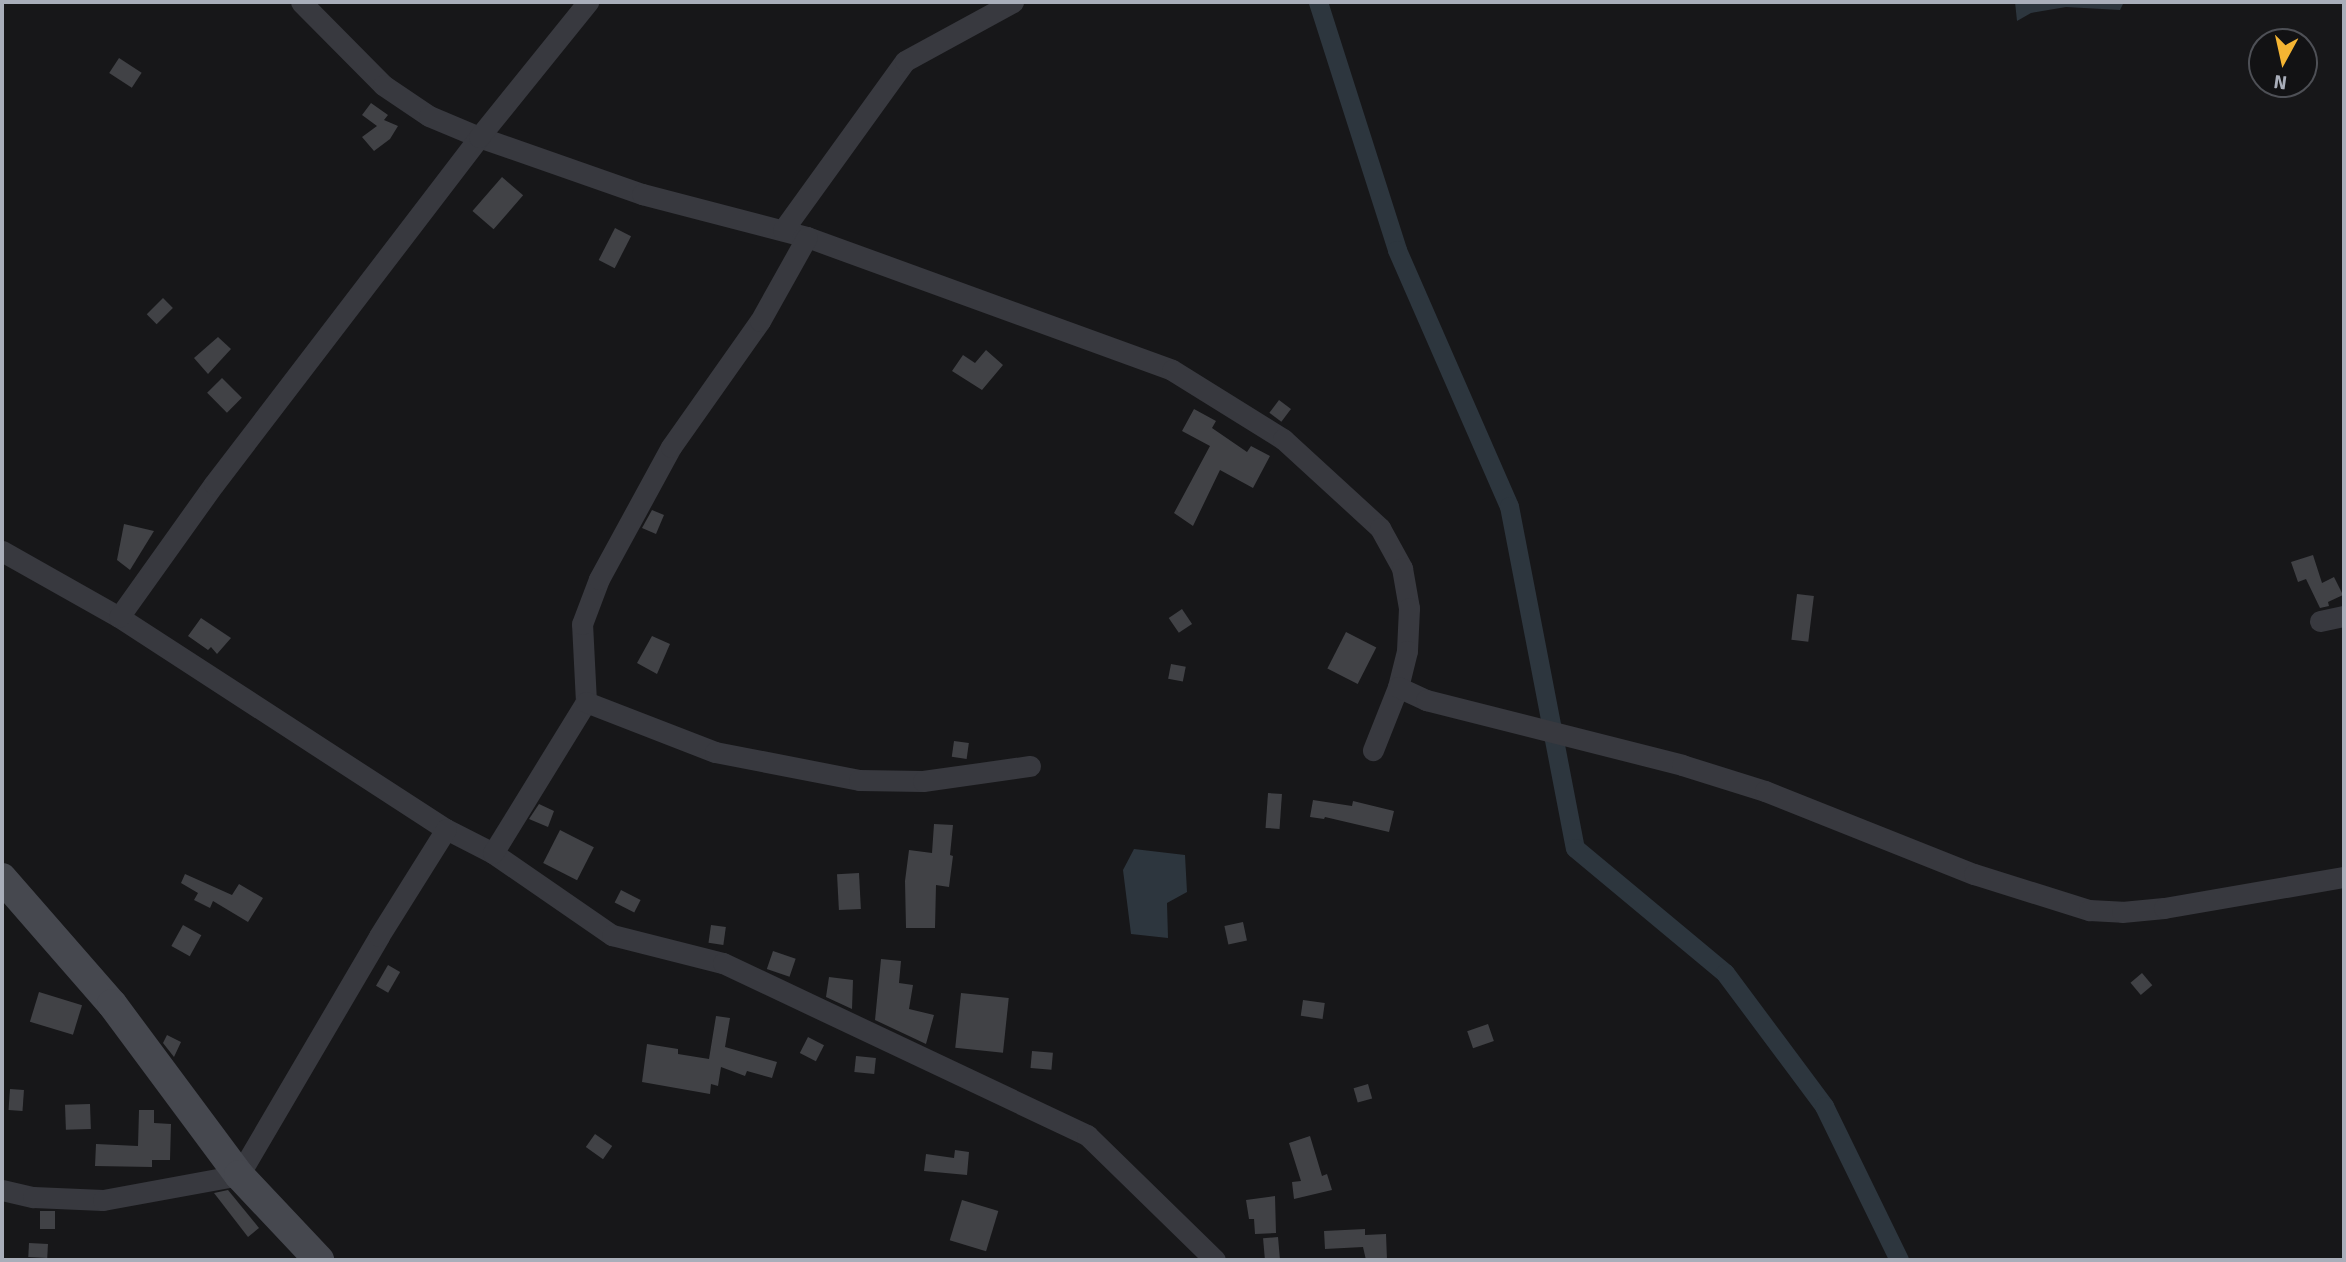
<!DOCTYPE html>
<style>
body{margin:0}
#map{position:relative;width:2346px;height:1262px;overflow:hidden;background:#171719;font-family:Signika,sans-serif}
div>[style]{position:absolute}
.water>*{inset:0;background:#2d363e}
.canal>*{height:19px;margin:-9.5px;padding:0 9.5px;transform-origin:9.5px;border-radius:9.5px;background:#2d363e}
.building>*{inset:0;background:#414246;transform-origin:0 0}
.street>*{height:21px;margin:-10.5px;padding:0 10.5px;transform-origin:10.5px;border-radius:10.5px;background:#38393f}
.secondary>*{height:30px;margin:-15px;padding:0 15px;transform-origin:15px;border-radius:15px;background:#46484f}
span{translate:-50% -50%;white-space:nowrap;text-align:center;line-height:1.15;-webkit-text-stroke:5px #121214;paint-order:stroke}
.frame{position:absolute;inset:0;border:4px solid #a9aeba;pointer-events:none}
.north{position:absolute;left:2248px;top:28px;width:70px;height:70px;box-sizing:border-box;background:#121214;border:2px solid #4e5056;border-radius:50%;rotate:188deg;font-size:19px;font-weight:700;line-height:28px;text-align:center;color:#a9aeba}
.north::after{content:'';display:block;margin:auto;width:24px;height:32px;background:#f5b533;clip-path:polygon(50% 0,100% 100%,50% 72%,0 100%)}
</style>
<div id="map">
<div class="water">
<i style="clip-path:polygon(2015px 2px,2124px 2px,2120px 10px,2066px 7px,2031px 13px,2017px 21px)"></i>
<i style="clip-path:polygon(1134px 849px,1185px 855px,1187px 892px,1167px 903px,1168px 938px,1131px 934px,1123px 870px)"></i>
</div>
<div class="canal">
<i style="left:1318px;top:2px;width:260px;rotate:72.3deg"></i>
<i style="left:1397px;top:250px;width:279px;rotate:66.4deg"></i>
<i style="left:1509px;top:506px;width:348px;rotate:79.1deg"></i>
<i style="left:1575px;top:848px;width:195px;rotate:39.8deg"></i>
<i style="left:1725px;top:973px;width:166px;rotate:53.3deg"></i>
<i style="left:1824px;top:1106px;width:171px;rotate:64deg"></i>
</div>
<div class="building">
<i style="left:119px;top:58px;width:27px;height:18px;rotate:33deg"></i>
<i style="clip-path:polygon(371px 103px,388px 115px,384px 120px,398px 126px,390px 139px,374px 151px,362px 137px,377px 126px,362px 115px)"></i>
<i style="left:502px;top:177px;width:28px;height:45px;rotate:41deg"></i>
<i style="left:615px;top:228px;width:18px;height:36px;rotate:27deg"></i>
<i style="left:163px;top:298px;width:14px;height:23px;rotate:45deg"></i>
<i style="clip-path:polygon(218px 337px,231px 349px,208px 374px,194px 358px)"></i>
<i style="clip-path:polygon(986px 350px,1003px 365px,982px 390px,952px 371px,963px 355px,975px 363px)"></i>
<i style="left:222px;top:378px;width:28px;height:21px;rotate:45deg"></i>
<i style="left:1279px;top:400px;width:15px;height:16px;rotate:37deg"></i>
<i style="clip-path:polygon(1194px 409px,1216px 421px,1212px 428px,1247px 452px,1251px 446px,1270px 456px,1253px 488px,1220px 470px,1193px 526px,1174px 513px,1210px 446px,1182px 431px)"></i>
<i style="clip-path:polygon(652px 510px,664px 515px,656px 534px,642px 528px)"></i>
<i style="clip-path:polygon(124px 524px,154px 531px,130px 570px,117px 560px)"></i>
<i style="clip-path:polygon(2313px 555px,2322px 583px,2334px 577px,2343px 595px,2328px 602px,2329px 606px,2320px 608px,2306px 579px,2298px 582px,2291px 562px)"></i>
<i style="left:1797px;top:594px;width:17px;height:46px;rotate:7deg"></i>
<i style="left:1182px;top:609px;width:18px;height:16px;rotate:56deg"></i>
<i style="clip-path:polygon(201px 618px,231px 638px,217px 654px,211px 647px,208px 650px,188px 636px)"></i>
<i style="left:1346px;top:632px;width:34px;height:41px;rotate:27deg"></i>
<i style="clip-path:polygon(652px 636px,670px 644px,657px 674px,637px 663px)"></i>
<i style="left:1171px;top:664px;width:15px;height:15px;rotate:11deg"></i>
<i style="left:954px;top:741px;width:15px;height:16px;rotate:8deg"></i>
<i style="left:1268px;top:793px;width:14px;height:35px;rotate:4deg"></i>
<i style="clip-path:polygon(1313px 800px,1352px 806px,1353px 801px,1394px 811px,1389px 832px,1325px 817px,1324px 819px,1310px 817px)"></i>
<i style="clip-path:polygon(539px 804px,554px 811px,548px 827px,529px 819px)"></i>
<i style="clip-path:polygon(934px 824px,953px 825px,950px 855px,953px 856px,949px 887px,936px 885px,935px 928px,906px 928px,905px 881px,909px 850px,932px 853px)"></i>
<i style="left:560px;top:830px;width:38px;height:37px;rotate:27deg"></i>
<i style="left:859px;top:873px;width:36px;height:22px;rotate:87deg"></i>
<i style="clip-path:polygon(185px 874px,232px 895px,239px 884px,263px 898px,248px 922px,213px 901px,210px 908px,194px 900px,198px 893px,181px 883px)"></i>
<i style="left:621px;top:890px;width:22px;height:14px;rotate:27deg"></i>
<i style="left:1243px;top:922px;width:19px;height:19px;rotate:78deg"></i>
<i style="left:183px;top:925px;width:21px;height:24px;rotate:29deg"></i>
<i style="left:711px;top:925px;width:15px;height:18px;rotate:8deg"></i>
<i style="left:773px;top:951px;width:24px;height:19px;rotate:19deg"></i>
<i style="clip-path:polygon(881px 959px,901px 961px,899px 983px,913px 985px,909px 1009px,934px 1015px,926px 1044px,875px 1020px)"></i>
<i style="left:388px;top:965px;width:14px;height:24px;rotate:30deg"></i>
<i style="left:2142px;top:973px;width:16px;height:15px;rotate:50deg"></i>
<i style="clip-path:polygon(829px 977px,853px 980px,852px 1009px,826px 997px)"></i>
<i style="left:39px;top:992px;width:45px;height:31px;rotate:17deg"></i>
<i style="left:961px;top:993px;width:48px;height:55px;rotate:6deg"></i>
<i style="left:1303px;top:1000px;width:22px;height:16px;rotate:8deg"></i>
<i style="clip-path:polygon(716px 1016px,730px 1018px,725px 1047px,777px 1062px,772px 1078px,747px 1071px,745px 1076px,721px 1067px,718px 1086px,711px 1084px,710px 1094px,642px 1082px,647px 1044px,678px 1049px,678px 1054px,709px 1059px)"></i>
<i style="left:1488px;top:1024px;width:18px;height:22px;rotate:71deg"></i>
<i style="clip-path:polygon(167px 1035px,181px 1042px,174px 1057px,163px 1043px)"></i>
<i style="left:808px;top:1037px;width:18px;height:18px;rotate:27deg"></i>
<i style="left:1032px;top:1051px;width:21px;height:17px;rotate:5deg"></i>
<i style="left:856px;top:1056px;width:20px;height:16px;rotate:6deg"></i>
<i style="left:1368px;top:1084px;width:15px;height:15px;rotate:74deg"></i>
<i style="left:10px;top:1089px;width:14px;height:21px;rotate:4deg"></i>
<i style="left:90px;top:1104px;width:25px;height:25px;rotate:88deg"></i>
<i style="clip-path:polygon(139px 1110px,154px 1110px,154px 1123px,171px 1124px,170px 1160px,152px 1160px,152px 1167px,95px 1166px,96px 1144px,138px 1146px)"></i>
<i style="left:595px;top:1134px;width:21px;height:16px;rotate:35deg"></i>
<i style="clip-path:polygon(1310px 1136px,1322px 1176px,1327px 1174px,1332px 1190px,1294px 1199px,1292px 1182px,1301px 1181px,1289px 1143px)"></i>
<i style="clip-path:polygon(955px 1150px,969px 1152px,967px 1175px,924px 1171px,926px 1154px,954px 1158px)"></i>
<i style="clip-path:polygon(228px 1190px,259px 1228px,248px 1237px,214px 1193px)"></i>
<i style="clip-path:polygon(1275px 1196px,1276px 1233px,1255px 1234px,1254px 1219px,1249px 1219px,1246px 1200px)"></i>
<i style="left:962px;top:1200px;width:38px;height:42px;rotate:17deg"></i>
<i style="left:55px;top:1211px;width:18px;height:15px;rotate:90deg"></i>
<i style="clip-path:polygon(1365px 1229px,1365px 1235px,1386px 1234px,1387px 1260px,1366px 1260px,1363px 1247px,1325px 1249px,1324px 1231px)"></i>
<i style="left:1278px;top:1237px;width:23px;height:15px;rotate:85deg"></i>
<i style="left:29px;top:1243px;width:19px;height:14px;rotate:3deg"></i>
</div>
<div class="street">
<i style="left:301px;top:2px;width:117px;rotate:45.3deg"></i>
<i style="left:383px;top:85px;width:55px;rotate:34deg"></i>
<i style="left:429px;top:116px;width:54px;rotate:22.8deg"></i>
<i style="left:479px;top:137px;width:173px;rotate:19.3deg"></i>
<i style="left:642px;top:194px;width:171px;rotate:14.6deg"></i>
<i style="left:807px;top:237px;width:388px;rotate:20deg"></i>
<i style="left:1172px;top:370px;width:131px;rotate:31.9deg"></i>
<i style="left:1283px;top:439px;width:132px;rotate:42.5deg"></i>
<i style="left:1380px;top:528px;width:46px;rotate:61.2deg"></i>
<i style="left:1402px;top:568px;width:41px;rotate:80.1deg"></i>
<i style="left:1409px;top:608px;width:43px;rotate:92.7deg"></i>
<i style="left:1407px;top:651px;width:37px;rotate:104deg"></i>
<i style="left:1398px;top:687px;width:68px;rotate:111.6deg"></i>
<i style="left:783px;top:230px;width:208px;rotate:-54.2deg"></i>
<i style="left:905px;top:61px;width:123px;rotate:-28.6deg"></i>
<i style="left:2px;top:551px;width:134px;rotate:29.4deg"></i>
<i style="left:119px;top:617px;width:390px;rotate:33deg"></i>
<i style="left:446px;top:829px;width:53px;rotate:27.1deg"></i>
<i style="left:493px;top:853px;width:145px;rotate:34.6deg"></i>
<i style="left:612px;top:935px;width:114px;rotate:14.2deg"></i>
<i style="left:723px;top:963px;width:403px;rotate:25.3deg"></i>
<i style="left:1087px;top:1135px;width:179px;rotate:44.3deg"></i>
<i style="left:119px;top:617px;width:163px;rotate:-54.5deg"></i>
<i style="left:214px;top:484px;width:437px;rotate:-52.6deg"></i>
<i style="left:479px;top:137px;width:174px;rotate:-51.1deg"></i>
<i style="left:2320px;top:621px;width:25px;rotate:-12deg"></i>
<i style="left:1398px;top:687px;width:31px;rotate:25deg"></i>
<i style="left:1426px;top:700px;width:264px;rotate:14.2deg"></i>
<i style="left:1682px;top:765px;width:87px;rotate:17.4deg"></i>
<i style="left:1765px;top:791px;width:225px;rotate:21.7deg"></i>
<i style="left:1974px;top:874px;width:121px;rotate:17.4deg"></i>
<i style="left:2089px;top:910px;width:33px;rotate:3deg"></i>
<i style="left:2122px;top:912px;width:42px;rotate:-5.4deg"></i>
<i style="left:2164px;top:908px;width:183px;rotate:-9.8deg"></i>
<i style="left:586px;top:702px;width:78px;rotate:-92.9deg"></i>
<i style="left:582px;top:624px;width:48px;rotate:-69.3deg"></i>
<i style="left:599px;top:579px;width:150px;rotate:-61.4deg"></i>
<i style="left:671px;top:447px;width:154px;rotate:-54.8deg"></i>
<i style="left:760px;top:321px;width:96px;rotate:-60.8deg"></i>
<i style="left:493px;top:853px;width:177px;rotate:-58.4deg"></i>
<i style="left:586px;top:702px;width:138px;rotate:21.2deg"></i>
<i style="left:715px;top:752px;width:147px;rotate:11deg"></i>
<i style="left:859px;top:780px;width:64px;rotate:0.9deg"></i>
<i style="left:923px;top:781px;width:108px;rotate:-8deg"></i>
<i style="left:2px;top:1190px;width:32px;rotate:13deg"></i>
<i style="left:33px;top:1197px;width:70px;rotate:2.5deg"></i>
<i style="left:103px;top:1200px;width:138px;rotate:-10.4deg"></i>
<i style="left:239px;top:1175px;width:277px;rotate:-59.6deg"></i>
<i style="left:379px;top:936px;width:126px;rotate:-57.9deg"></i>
</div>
<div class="secondary">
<i style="left:2px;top:878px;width:167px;rotate:48.9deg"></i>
<i style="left:112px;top:1004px;width:213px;rotate:53.4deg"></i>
<i style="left:239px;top:1175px;width:117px;rotate:46.7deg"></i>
</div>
<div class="frame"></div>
<div class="north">N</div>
</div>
